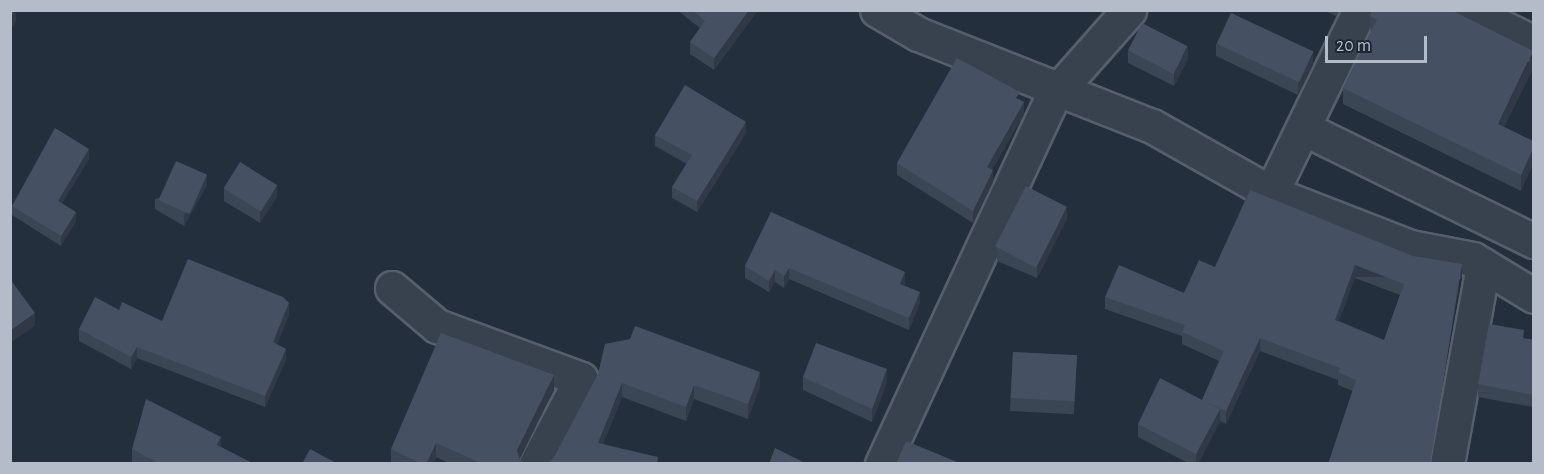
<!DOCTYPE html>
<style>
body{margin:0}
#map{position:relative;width:1544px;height:474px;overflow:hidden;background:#242f3e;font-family:"Alegreya Sans",sans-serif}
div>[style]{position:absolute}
.roads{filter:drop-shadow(2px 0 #565f6c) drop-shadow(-2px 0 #565f6c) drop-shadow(0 2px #565f6c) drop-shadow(0 -2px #565f6c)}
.minor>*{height:33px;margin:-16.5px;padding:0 16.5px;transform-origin:16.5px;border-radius:16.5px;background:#38414e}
.wall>*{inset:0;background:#3b4654;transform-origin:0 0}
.shaded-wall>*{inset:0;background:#303945;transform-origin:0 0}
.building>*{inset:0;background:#455162;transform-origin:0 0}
span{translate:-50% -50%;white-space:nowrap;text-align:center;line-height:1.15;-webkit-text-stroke:5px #1d2633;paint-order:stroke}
.frame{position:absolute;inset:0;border:12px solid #b4bcc9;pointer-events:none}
.scale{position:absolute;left:1325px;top:36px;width:102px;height:27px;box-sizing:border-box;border:3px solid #b4bcc9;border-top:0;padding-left:8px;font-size:18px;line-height:21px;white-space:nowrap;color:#b4bcc9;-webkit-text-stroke:4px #1d2633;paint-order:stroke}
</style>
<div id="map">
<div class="roads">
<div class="minor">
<i style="left:877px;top:10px;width:48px;rotate:30.3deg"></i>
<i style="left:918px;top:34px;width:251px;rotate:21.5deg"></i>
<i style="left:1152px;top:126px;width:137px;rotate:29.4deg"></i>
<i style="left:1271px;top:193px;width:149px;rotate:21.2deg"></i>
<i style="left:1410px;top:247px;width:64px;rotate:10.8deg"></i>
<i style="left:1473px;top:259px;width:71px;rotate:31.2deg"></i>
<i style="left:1467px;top:10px;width:75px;rotate:26.2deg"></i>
<i style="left:1303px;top:128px;width:257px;rotate:26.1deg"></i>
<i style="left:1271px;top:193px;width:203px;rotate:-64.1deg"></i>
<i style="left:392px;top:288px;width:59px;rotate:40.2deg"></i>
<i style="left:437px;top:326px;width:153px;rotate:20.2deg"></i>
<i style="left:581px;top:379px;width:96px;rotate:117.9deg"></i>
<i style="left:882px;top:464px;width:406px;rotate:-65.1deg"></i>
<i style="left:1053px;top:96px;width:115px;rotate:-48.5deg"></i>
<i style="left:1447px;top:464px;width:202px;rotate:-79.7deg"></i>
</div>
</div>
<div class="wall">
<i style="clip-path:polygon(677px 10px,758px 10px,714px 70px,690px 54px,690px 42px,700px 28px)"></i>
<i style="clip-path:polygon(1324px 10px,1340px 10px,1336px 16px)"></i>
<i style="clip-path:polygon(1372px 10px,1504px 127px,1533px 141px,1521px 191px,1343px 104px,1343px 88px,1371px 33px,1370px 16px)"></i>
<i style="clip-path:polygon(1216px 44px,1313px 65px,1298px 95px,1216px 56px)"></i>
<i style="clip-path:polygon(1128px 51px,1188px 58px,1174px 86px,1128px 63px)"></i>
<i style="clip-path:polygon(1020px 99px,1024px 114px,992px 170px,993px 182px,973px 223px,897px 175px,897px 163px)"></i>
<i style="clip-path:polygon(746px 133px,697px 212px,672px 198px,672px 187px,687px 164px,655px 146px,655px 135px)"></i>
<i style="clip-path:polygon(89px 159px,62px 203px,76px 221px,61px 246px,12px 215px,12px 206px)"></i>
<i style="clip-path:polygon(207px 185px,184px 226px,155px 209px,155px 199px)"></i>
<i style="clip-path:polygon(224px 188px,277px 197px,260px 223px,224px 201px)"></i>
<i style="clip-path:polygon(evenodd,1250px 190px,1462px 277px,1353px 391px,1338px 385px,1338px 380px,1260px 351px,1226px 424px,1220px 421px,1198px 464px,1190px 464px,1138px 437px,1138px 424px,1202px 400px,1219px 361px,1182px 344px,1182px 336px,1105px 309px,1105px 297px,1184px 293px,1215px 267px,1250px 190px,1355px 278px,1400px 295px,1384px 340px,1339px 321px,1355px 278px)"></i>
<i style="clip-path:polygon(771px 212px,905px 283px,904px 286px,920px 303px,909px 330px,789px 279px,784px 288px,775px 282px,769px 292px,745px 278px,745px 266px)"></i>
<i style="clip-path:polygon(1067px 219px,1037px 278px,997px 261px,997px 248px)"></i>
<i style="clip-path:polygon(119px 310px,162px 321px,289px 315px,277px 344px,286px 360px,265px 407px,137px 358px,131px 369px,79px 341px,79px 329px)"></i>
<i style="clip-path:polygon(1524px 339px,1533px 340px,1533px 407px,1478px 397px,1478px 384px)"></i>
<i style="left:1013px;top:352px;width:64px;height:59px;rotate:3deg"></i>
<i style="clip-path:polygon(598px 374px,760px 386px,748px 419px,694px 399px,686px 421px,622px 397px,603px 444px,658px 464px,553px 459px)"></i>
<i style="clip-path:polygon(803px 377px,887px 382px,872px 422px,803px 390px)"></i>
<i style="clip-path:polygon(554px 389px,520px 459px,520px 460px,527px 464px,451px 464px,436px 457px,433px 464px,391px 463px,391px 449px)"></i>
<i style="clip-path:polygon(221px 447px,254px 464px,132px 464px,132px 449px)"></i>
</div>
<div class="shaded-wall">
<i style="clip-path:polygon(16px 10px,16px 22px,10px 31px,10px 19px)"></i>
<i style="clip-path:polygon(749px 10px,758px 10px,714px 70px,714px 58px)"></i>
<i style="clip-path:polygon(1188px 46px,1188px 58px,1174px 86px,1174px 74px)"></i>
<i style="clip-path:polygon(1313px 52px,1313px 65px,1298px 95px,1298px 83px)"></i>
<i style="clip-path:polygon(1533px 53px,1533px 69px,1498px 140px,1498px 124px)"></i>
<i style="clip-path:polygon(1024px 102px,1024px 114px,987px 179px,987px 167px)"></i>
<i style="clip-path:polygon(746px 122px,746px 133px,697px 212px,697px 201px)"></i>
<i style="clip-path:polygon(89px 149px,89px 159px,58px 210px,58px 201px)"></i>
<i style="clip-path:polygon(1533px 149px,1533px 165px,1521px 191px,1521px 175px)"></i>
<i style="clip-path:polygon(993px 170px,993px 182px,973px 223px,973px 211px)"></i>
<i style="clip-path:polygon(207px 175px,207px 185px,184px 226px,184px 216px)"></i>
<i style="clip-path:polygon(277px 185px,277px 197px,260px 223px,260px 211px)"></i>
<i style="clip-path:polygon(1067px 207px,1067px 219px,1037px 278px,1037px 266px)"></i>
<i style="clip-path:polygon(76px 212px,76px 221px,61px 246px,61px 236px)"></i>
<i style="left:1462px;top:264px;width:13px;height:203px;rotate:90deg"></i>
<i style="clip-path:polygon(1355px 265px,1355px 278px,1335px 332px,1335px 320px)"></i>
<i style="clip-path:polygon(789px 268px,789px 279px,784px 288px,784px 276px)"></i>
<i style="clip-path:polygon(775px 270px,775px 282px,769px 292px,769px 281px)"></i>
<i style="clip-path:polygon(905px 272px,905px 283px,900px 295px,900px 284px)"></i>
<i style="clip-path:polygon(920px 292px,920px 303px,909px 330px,909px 318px)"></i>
<i style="clip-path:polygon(289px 303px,289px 315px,273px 354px,273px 342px)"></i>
<i style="clip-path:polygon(35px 313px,35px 326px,10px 343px,10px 331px)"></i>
<i style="clip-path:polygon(1260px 338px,1260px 351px,1226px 424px,1226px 411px)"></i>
<i style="clip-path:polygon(137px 347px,137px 358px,131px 369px,131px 357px)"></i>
<i style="clip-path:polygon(286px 349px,286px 360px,265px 407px,265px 396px)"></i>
<i style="clip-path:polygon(887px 369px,887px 382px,872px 422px,872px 409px)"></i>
<i style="clip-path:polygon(760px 372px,760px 386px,748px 419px,748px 404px)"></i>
<i style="clip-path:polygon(554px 375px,554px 389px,517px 464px,517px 450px)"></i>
<i style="clip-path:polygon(622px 383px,622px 397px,598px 457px,598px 443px)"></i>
<i style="clip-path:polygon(694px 385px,694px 399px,686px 421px,686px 407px)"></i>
<i style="clip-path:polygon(1220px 409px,1220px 422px,1198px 464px,1196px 464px,1196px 454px)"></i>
<i style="clip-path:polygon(221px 437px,221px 452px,217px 445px)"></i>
<i style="clip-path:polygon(436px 443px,436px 457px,433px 464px,426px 464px)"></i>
</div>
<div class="building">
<i style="clip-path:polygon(10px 10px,15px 10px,10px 19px)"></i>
<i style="clip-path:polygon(692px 10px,749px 10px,714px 58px,690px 42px,705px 21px)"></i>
<i style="clip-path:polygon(1372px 10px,1451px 10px,1533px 51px,1498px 124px,1533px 141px,1533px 149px,1521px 175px,1343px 88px,1377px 20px,1370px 16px)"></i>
<i style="left:1231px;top:13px;width:91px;height:34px;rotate:25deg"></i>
<i style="left:1142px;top:23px;width:51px;height:31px;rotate:27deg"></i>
<i style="clip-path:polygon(957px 58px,1020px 92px,1016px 98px,1024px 102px,987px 167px,993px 170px,973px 211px,897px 163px)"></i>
<i style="clip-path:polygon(685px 85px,746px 122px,697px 201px,672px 187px,692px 155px,655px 135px)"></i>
<i style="clip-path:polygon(55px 128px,89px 149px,58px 201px,76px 212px,61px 236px,12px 206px)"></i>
<i style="left:176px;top:161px;width:34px;height:43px;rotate:24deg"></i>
<i style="left:240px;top:162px;width:44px;height:31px;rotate:32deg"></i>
<i style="left:1026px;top:186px;width:46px;height:68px;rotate:27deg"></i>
<i style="clip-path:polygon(evenodd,1250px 190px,1413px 256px,1462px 264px,1430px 464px,1328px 464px,1356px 380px,1338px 372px,1340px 368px,1260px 338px,1226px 411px,1203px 401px,1220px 409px,1196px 454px,1138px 424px,1160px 378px,1202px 400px,1224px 351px,1182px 332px,1185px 325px,1105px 297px,1119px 265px,1184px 293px,1199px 260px,1215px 267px,1250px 190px,1355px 265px,1404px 284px,1384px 340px,1335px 320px,1355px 265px)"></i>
<i style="clip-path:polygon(771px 212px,905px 272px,900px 284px,920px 292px,909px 318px,789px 268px,784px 276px,775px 270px,769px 281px,745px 266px)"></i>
<i style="clip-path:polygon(188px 259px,283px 297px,289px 303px,273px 342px,286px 349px,265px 396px,137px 347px,131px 357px,79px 329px,95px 297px,119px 310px,122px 302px,162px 321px)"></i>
<i style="clip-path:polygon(10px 279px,35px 313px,10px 331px)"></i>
<i style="clip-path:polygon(1489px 324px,1524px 330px,1523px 338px,1533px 340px,1533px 395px,1478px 384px)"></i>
<i style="clip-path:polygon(635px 326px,760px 372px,748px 404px,694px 385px,686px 407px,622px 383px,598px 443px,658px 457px,657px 464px,545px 464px,553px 459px,598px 374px,605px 344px,630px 339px)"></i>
<i style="clip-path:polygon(441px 333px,554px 375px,517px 450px,520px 460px,527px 464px,483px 464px,436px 443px,426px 464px,422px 464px,391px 449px)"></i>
<i style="clip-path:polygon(816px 343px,887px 369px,872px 409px,803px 377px)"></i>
<i style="left:1013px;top:352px;width:64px;height:46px;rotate:3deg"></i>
<i style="clip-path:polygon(146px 399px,221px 437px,217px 445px,254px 464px,160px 464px,132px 449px)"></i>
<i style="clip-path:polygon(906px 441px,962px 464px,896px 464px)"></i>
<i style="clip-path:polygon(775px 448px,807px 464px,769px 464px)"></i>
<i style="clip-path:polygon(310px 449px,338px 464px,302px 464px)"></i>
</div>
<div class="frame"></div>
<div class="scale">20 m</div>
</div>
